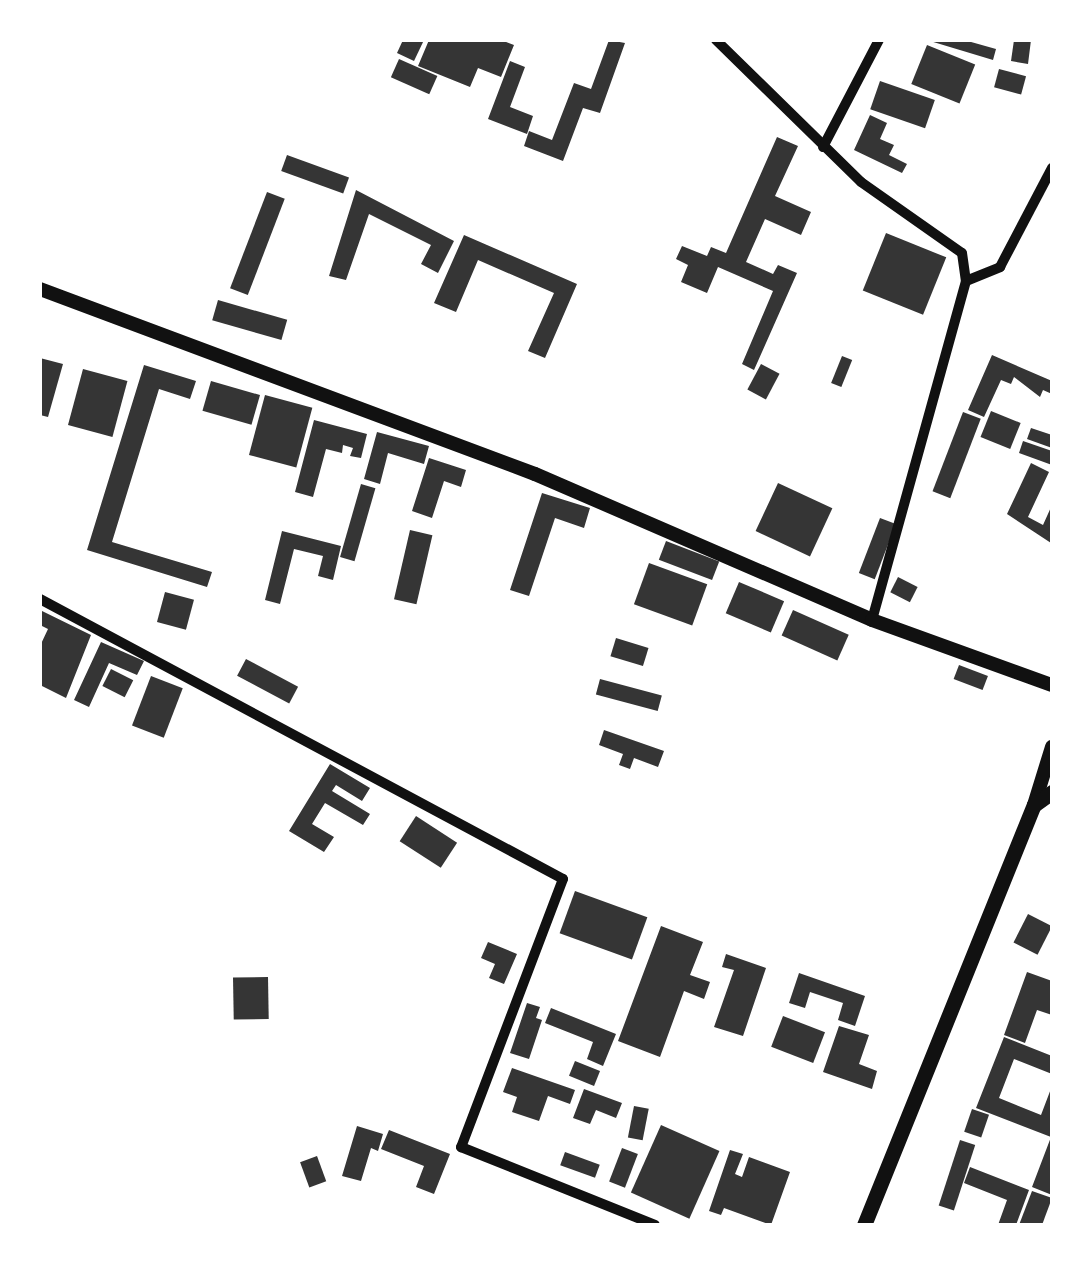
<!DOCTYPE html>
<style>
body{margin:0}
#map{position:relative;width:1092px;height:1265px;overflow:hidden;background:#fff;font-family:Commissioner,sans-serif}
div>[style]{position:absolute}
.building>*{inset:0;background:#353535;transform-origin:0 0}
.minor>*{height:10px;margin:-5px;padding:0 5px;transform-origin:5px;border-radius:5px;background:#111}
.tertiary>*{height:14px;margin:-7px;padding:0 7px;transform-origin:7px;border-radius:7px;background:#111}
.secondary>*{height:15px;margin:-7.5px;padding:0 7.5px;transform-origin:7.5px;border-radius:7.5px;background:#111}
span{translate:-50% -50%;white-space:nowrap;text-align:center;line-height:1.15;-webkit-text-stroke:8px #fff;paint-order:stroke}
.frame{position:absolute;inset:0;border:42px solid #fff;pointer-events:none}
</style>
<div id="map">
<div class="building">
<i style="clip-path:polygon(403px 40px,424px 40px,414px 61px,397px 53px)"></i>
<i style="clip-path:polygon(429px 40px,501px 40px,514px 45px,501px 77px,478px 68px,470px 87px,418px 66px)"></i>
<i style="clip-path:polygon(609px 40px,625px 43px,600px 113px,583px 108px,563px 161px,524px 146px,529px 131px,552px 140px,574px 83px,591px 89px)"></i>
<i style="clip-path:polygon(964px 40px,996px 49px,993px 60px,930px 41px)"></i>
<i style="clip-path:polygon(1014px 40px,1031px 40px,1028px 64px,1011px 61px)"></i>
<i style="left:927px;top:45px;width:52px;height:42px;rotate:22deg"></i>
<i style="left:399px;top:59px;width:42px;height:20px;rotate:24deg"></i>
<i style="clip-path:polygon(510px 61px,525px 67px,510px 107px,533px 116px,527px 134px,488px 119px)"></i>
<i style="left:999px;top:69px;width:28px;height:19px;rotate:15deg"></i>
<i style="left:880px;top:81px;width:58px;height:30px;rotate:19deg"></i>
<i style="clip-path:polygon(870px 115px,887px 123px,880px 139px,894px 145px,889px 155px,907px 164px,902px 173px,854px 150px)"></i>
<i style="clip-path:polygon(777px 137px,798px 146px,775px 196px,811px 212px,801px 235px,765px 219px,746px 262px,773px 274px,778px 265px,797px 273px,754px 370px,742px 364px,773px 291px,718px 267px,707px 293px,681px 282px,688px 265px,676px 259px,682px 246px,707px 256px,711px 247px,726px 253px)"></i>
<i style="left:287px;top:155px;width:66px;height:17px;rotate:20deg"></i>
<i style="clip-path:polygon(356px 190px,454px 241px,438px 273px,421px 264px,431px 245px,369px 214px,346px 280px,329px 276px)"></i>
<i style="left:267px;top:192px;width:19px;height:103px;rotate:21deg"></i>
<i style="left:886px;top:233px;width:65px;height:62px;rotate:22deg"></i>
<i style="clip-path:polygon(464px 235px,577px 284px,545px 358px,528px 351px,554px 293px,478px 260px,456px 312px,434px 303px)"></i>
<i style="left:218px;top:300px;width:72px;height:21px;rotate:16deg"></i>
<i style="clip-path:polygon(992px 355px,1052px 381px,1052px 394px,1043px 390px,1040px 397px,1014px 377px,1011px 384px,1001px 380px,984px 417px,968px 410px)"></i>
<i style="left:842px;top:356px;width:11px;height:29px;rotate:22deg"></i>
<i style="clip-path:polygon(40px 358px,63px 364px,48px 417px,40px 415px)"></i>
<i style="left:761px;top:364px;width:21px;height:29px;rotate:28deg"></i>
<i style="clip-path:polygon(144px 365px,196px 381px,190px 399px,159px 389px,112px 542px,212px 572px,207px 587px,87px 550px)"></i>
<i style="left:83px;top:369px;width:46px;height:58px;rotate:15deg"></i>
<i style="left:211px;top:381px;width:51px;height:31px;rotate:16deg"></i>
<i style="left:265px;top:395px;width:49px;height:62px;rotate:15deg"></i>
<i style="left:991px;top:411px;width:32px;height:28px;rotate:22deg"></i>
<i style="left:963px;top:412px;width:19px;height:85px;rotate:21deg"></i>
<i style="clip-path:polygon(314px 420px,367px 434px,361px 458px,350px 456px,353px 448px,343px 445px,342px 453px,326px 449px,313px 497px,295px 492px)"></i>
<i style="clip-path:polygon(1031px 428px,1052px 435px,1052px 448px,1027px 439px)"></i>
<i style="clip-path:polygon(377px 432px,429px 446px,424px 464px,388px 453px,380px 484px,364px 479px)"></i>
<i style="clip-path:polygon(1023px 441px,1052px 451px,1052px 465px,1019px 453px)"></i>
<i style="clip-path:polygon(429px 458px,466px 470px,461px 487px,444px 481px,432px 518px,412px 511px)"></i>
<i style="clip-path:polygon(1031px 463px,1049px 472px,1028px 517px,1043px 525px,1052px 505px,1051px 543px,1007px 514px)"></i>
<i style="left:778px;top:483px;width:60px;height:53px;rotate:25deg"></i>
<i style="left:361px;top:484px;width:15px;height:76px;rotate:16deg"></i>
<i style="clip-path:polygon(542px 493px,590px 508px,584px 528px,555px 518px,529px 596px,510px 590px)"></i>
<i style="left:880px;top:518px;width:17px;height:59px;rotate:21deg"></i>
<i style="left:410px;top:530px;width:23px;height:71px;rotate:13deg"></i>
<i style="clip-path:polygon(282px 531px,341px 546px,333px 580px,318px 576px,323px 556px,294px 549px,280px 604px,265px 600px)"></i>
<i style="left:666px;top:541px;width:57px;height:20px;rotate:21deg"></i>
<i style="left:649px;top:563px;width:62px;height:44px;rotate:20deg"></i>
<i style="left:898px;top:577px;width:22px;height:17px;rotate:27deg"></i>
<i style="left:739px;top:582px;width:49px;height:34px;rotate:23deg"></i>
<i style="left:165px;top:592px;width:30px;height:31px;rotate:15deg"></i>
<i style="clip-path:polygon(40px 610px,91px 635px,66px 698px,40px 685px,40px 646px,48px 629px,40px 625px)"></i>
<i style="left:793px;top:610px;width:61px;height:28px;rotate:24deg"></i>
<i style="left:616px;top:638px;width:34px;height:19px;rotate:17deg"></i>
<i style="clip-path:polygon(101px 642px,144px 661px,137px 675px,109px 663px,89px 707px,74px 700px)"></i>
<i style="left:246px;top:659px;width:59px;height:19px;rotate:28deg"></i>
<i style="left:959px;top:665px;width:31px;height:15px;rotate:21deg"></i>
<i style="left:111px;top:669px;width:25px;height:19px;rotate:27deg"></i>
<i style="left:151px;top:676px;width:34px;height:53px;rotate:21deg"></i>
<i style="left:600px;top:679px;width:64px;height:16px;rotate:15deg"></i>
<i style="clip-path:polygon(604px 730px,664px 751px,658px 767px,634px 758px,630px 769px,619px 765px,623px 754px,599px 745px)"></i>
<i style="clip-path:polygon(330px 764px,370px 788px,362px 801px,336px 785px,332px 791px,370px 814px,363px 825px,325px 803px,312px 824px,334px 837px,324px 852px,289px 831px)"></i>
<i style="left:416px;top:816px;width:49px;height:30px;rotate:33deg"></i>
<i style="left:575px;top:891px;width:77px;height:45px;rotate:20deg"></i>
<i style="left:1028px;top:914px;width:27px;height:32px;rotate:27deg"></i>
<i style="clip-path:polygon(661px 926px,703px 942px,690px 975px,710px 982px,704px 999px,684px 991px,660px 1057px,618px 1041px)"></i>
<i style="clip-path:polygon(488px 942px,517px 954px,504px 984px,489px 978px,495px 964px,481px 958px)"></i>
<i style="clip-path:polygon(726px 954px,766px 968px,743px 1036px,714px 1027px,734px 970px,722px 967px)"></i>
<i style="clip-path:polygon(1027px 972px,1052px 981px,1052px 1015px,1037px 1010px,1025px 1043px,1004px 1035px)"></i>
<i style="clip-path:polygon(799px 973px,865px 996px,855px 1026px,838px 1020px,843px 1003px,810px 992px,805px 1008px,789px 1003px)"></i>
<i style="left:268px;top:977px;width:42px;height:35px;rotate:89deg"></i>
<i style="clip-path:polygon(527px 1003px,540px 1007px,536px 1018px,542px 1020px,529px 1059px,510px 1053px)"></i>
<i style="clip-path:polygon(551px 1008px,616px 1034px,603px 1066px,587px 1059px,593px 1042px,545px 1023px)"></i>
<i style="left:783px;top:1016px;width:45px;height:33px;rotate:21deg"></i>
<i style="clip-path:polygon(839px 1026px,869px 1035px,859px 1064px,877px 1071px,872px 1089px,823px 1072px)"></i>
<i style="clip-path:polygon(1004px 1037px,1052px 1056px,1052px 1074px,1014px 1059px,999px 1098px,1041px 1115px,1052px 1086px,1052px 1195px,1032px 1187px,1051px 1137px,976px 1108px)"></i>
<i style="left:575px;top:1061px;width:27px;height:16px;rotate:22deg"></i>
<i style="clip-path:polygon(512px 1068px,575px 1090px,570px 1104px,548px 1096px,539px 1121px,512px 1112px,517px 1097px,503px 1092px)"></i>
<i style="clip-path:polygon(584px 1089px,622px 1103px,616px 1118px,596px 1110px,590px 1124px,573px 1118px)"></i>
<i style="left:634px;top:1106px;width:15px;height:32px;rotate:11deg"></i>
<i style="left:972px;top:1109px;width:18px;height:24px;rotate:19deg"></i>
<i style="left:661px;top:1125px;width:64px;height:74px;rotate:24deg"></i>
<i style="clip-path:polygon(357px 1126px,383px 1134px,378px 1151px,371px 1148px,361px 1181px,342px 1176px)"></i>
<i style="clip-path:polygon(389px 1130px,450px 1154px,434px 1194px,416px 1187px,424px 1166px,381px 1149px)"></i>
<i style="left:960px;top:1140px;width:16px;height:69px;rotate:18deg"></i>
<i style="left:622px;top:1148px;width:17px;height:36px;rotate:21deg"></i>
<i style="clip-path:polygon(730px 1150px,743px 1154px,735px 1174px,742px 1177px,749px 1157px,790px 1172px,771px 1225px,724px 1208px,721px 1215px,709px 1211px)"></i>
<i style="left:565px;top:1152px;width:37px;height:14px;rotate:20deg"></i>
<i style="left:317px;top:1156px;width:27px;height:18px;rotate:70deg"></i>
<i style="clip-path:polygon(970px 1167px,1029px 1190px,1016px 1225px,998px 1225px,1007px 1200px,964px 1183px)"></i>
<i style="clip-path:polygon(1032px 1191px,1052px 1198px,1042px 1225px,1019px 1225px)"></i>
</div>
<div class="minor">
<i style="left:716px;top:40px;width:203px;rotate:44.4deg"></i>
<i style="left:861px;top:182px;width:123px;rotate:35.1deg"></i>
<i style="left:962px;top:253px;width:28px;rotate:82deg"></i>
<i style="left:966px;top:281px;width:352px;rotate:105.5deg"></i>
<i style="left:823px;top:147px;width:121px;rotate:-62.4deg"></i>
<i style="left:966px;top:281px;width:37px;rotate:-22deg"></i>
<i style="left:1000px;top:267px;width:112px;rotate:-62.3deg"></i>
<i style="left:40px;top:599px;width:593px;rotate:28.16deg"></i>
<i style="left:563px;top:879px;width:287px;rotate:110.8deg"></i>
<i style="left:461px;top:1147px;width:209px;rotate:21.9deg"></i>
</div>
<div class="tertiary">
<i style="left:40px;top:289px;width:528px;rotate:20.49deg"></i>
<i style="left:535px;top:474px;width:367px;rotate:23.4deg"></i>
<i style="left:872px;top:620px;width:191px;rotate:19.9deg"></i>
<i style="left:1034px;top:805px;width:61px;rotate:-72.8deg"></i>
</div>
<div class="secondary">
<i style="left:864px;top:1225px;width:453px;rotate:-68deg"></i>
<i style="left:1034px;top:805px;width:22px;rotate:-36deg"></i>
</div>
<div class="frame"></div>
</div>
